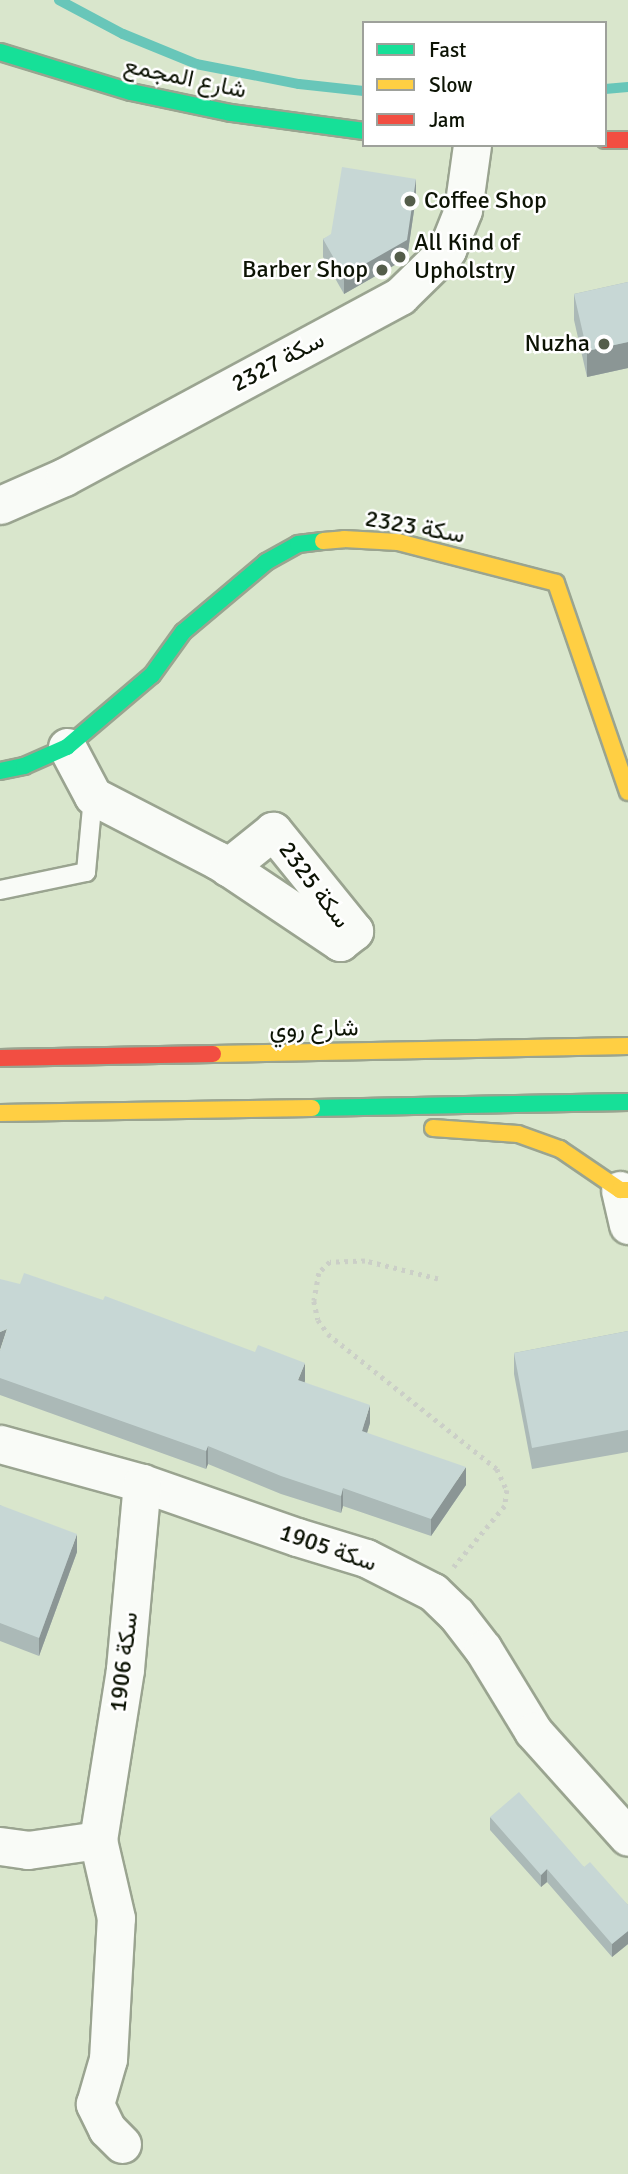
<!DOCTYPE html>
<meta charset="utf-8">
<style>
body{margin:0}
#map{position:relative;width:628px;height:2174px;overflow:hidden;background:#d9e6cc;font-family:Signika,Vazirmatn,sans-serif}
div>[style]{position:absolute}
.stream>*{height:10px;margin:-5px;padding:0 5px;transform-origin:5px;border-radius:5px;background:#68c6b9}
.path>*{height:4.5px;margin-top:-2.25px;transform-origin:0;background:repeating-linear-gradient(90deg,#cbcfc7 0 3.5px,transparent 0 8.5px)}
.roads{filter:drop-shadow(2px 0 #9aa490) drop-shadow(-2px 0 #9aa490) drop-shadow(0 2px #9aa490) drop-shadow(0 -2px #9aa490)}
.lane>*{height:18px;margin:-9px;padding:0 9px;transform-origin:9px;border-radius:9px;background:#f9fbf7}
.street>*{height:37px;margin:-18.5px;padding:0 18.5px;transform-origin:18.5px;border-radius:18.5px;background:#f9fbf7}
.fast>*{height:16px;margin:-8px;padding:0 8px;transform-origin:8px;border-radius:8px;background:#16e098}
.slow>*{height:16px;margin:-8px;padding:0 8px;transform-origin:8px;border-radius:8px;background:#ffcf43}
.jam>*{height:16px;margin:-8px;padding:0 8px;transform-origin:8px;border-radius:8px;background:#f24e42}
.wall>*{inset:0;background:#abb9b7}
.shaded-wall>*{inset:0;background:#8b9695}
.building>*{inset:0;background:#c7d7d5}
.dots>*{width:19px;height:19px;translate:-50% -50%;box-sizing:border-box;border:4px solid #fff;border-radius:50%}
span{translate:-50% -50%;white-space:nowrap;text-align:center;line-height:1.15;-webkit-text-stroke:5px #fff;paint-order:stroke}
.street-label{font-size:24px;color:#0c1304}
.poi-label{font-size:24px;color:#0c1304}
.left{translate:0 -50%;text-align:left}
.right{translate:-100% -50%;text-align:right}
.legend{position:absolute;left:362px;top:21px;width:245px;height:126px;box-sizing:border-box;background:#fff;border:2px solid #9ea19b;margin:0;padding:9px 12px;list-style:none;font-size:21px;color:#0c1304}
.legend li{display:flex;align-items:center;gap:14px;height:35px}
.legend b{width:35px;border:2px solid #9ea19b}
</style>
<div id="map">
<div class="stream">
<i style="left:59px;top:0;width:72px;rotate:28deg"></i>
<i style="left:123px;top:34px;width:79px;rotate:22.3deg"></i>
<i style="left:196px;top:64px;width:105px;rotate:11deg"></i>
<i style="left:299px;top:84px;width:65px;rotate:6.1deg"></i>
<i style="left:605px;top:89px;width:23px;rotate:-5deg"></i>
</div>
<div class="path">
<i style="left:438px;top:1279px;width:75px;rotate:-166.1deg"></i>
<i style="left:365px;top:1261px;width:35px;rotate:178deg"></i>
<i style="left:330px;top:1262px;width:16px;rotate:135deg"></i>
<i style="left:319px;top:1273px;width:28px;rotate:100deg"></i>
<i style="left:314px;top:1301px;width:19px;rotate:78deg"></i>
<i style="left:318px;top:1320px;width:17px;rotate:54deg"></i>
<i style="left:328px;top:1334px;width:216px;rotate:38.6deg"></i>
<i style="left:497px;top:1469px;width:23px;rotate:65deg"></i>
<i style="left:507px;top:1490px;width:16px;rotate:97deg"></i>
<i style="left:505px;top:1506px;width:80px;rotate:129.9deg"></i>
</div>
<div class="roads">
<div class="lane">
<i style="left:0;top:890px;width:88px;rotate:-11.8deg"></i>
<i style="left:86px;top:872px;width:76px;rotate:-84.7deg"></i>
</div>
<div class="street">
<i style="left:0;top:505px;width:70px;rotate:-23.6deg"></i>
<i style="left:64px;top:477px;width:382px;rotate:-28.3deg"></i>
<i style="left:400px;top:296px;width:66px;rotate:-44.4deg"></i>
<i style="left:447px;top:250px;width:43px;rotate:-68.2deg"></i>
<i style="left:463px;top:210px;width:66px;rotate:-82.1deg"></i>
<i style="left:67px;top:747px;width:55px;rotate:62deg"></i>
<i style="left:93px;top:796px;width:140px;rotate:27.3deg"></i>
<i style="left:217px;top:860px;width:13px;rotate:32deg"></i>
<i style="left:228px;top:867px;width:135px;rotate:33.8deg"></i>
<i style="left:340px;top:942px;width:18px;rotate:-38deg"></i>
<i style="left:354px;top:931px;width:129px;rotate:-129deg"></i>
<i style="left:273px;top:831px;width:58px;rotate:141.3deg"></i>
<i style="left:620px;top:1190px;width:36px;rotate:77deg"></i>
<i style="left:0;top:1444px;width:147px;rotate:15.4deg"></i>
<i style="left:142px;top:1483px;width:164px;rotate:19.2deg"></i>
<i style="left:297px;top:1537px;width:72px;rotate:16.9deg"></i>
<i style="left:366px;top:1558px;width:75px;rotate:26.9deg"></i>
<i style="left:433px;top:1592px;width:32px;rotate:44deg"></i>
<i style="left:456px;top:1614px;width:44px;rotate:52.4deg"></i>
<i style="left:483px;top:1649px;width:96px;rotate:58.6deg"></i>
<i style="left:533px;top:1731px;width:142px;rotate:48.1deg"></i>
<i style="left:0;top:1846px;width:28px;rotate:8deg"></i>
<i style="left:28px;top:1850px;width:71px;rotate:-8.1deg"></i>
<i style="left:122px;top:2144px;width:21px;rotate:-135deg"></i>
<i style="left:107px;top:2129px;width:28px;rotate:-116deg"></i>
<i style="left:95px;top:2104px;width:47px;rotate:-73.9deg"></i>
<i style="left:108px;top:2059px;width:141px;rotate:-86.8deg"></i>
<i style="left:116px;top:1918px;width:80px;rotate:-103deg"></i>
<i style="left:98px;top:1840px;width:173px;rotate:-81deg"></i>
<i style="left:125px;top:1669px;width:187px;rotate:-84.8deg"></i>
</div>
<div class="fast">
<i style="left:0;top:52px;width:137px;rotate:17deg"></i>
<i style="left:131px;top:92px;width:102px;rotate:11.9deg"></i>
<i style="left:231px;top:113px;width:134px;rotate:7.7deg"></i>
<i style="left:0;top:771px;width:25px;rotate:-12deg"></i>
<i style="left:24px;top:766px;width:47px;rotate:-23.8deg"></i>
<i style="left:67px;top:747px;width:111px;rotate:-40.3deg"></i>
<i style="left:152px;top:675px;width:53px;rotate:-54.2deg"></i>
<i style="left:183px;top:632px;width:109px;rotate:-40.1deg"></i>
<i style="left:266px;top:562px;width:37px;rotate:-29deg"></i>
<i style="left:298px;top:544px;width:25px;rotate:-7deg"></i>
<i style="left:312px;top:1108px;width:316px;rotate:-1.1deg"></i>
</div>
<div class="slow">
<i style="left:323px;top:541px;width:21px;rotate:-5deg"></i>
<i style="left:344px;top:539px;width:54px;rotate:3.2deg"></i>
<i style="left:398px;top:542px;width:163px;rotate:14.5deg"></i>
<i style="left:556px;top:583px;width:221px;rotate:71deg"></i>
<i style="left:213px;top:1054px;width:415px;rotate:-1.1deg"></i>
<i style="left:0;top:1113px;width:312px;rotate:-0.9deg"></i>
<i style="left:433px;top:1128px;width:85px;rotate:4deg"></i>
<i style="left:518px;top:1134px;width:45px;rotate:19.7deg"></i>
<i style="left:560px;top:1149px;width:73px;rotate:34.3deg"></i>
<i style="left:620px;top:1190px;width:8px"></i>
</div>
<div class="jam">
<i style="left:605px;top:140px;width:23px"></i>
<i style="left:0;top:1058px;width:213px;rotate:-1.1deg"></i>
</div>
</div>
<div class="wall">
<i style="clip-path:polygon(416px 197px,407px 258px,344px 294px,323px 257px,323px 239px)"></i>
<i style="clip-path:polygon(628px 282px,628px 368px,587px 377px,574px 320px,574px 294px)"></i>
<i style="clip-path:polygon(628px 1331px,628px 1452px,532px 1469px,514px 1374px,514px 1353px)"></i>
<i style="clip-path:polygon(0 1350px,305px 1381px,304px 1382px,370px 1423px,367px 1433px,466px 1485px,431px 1536px,343px 1506px,341px 1513px,281px 1494px,208px 1464px,206px 1469px,0 1395px)"></i>
<i style="clip-path:polygon(0 1505px,77px 1552px,39px 1656px,0 1641px)"></i>
<i style="clip-path:polygon(490px 1817px,584px 1867px,628px 1905px,628px 1944px,612px 1957px,547px 1882px,541px 1887px,490px 1830px)"></i>
</div>
<div class="shaded-wall">
<i style="clip-path:polygon(416px 179px,416px 197px,407px 258px,344px 294px,344px 276px)"></i>
<i style="clip-path:polygon(628px 342px,628px 368px,587px 377px,587px 351px)"></i>
<i style="clip-path:polygon(7px 1329px,0 1350px,0 1332px)"></i>
<i style="clip-path:polygon(305px 1363px,305px 1381px,298px 1398px,298px 1380px)"></i>
<i style="clip-path:polygon(370px 1405px,370px 1423px,362px 1449px,362px 1431px)"></i>
<i style="clip-path:polygon(208px 1446px,208px 1464px,206px 1469px,206px 1451px)"></i>
<i style="clip-path:polygon(466px 1467px,466px 1485px,431px 1536px,431px 1519px)"></i>
<i style="clip-path:polygon(343px 1488px,343px 1506px,341px 1513px,341px 1496px)"></i>
<i style="clip-path:polygon(77px 1534px,77px 1552px,39px 1656px,39px 1638px)"></i>
<i style="clip-path:polygon(547px 1869px,547px 1882px,541px 1887px,541px 1875px)"></i>
<i style="clip-path:polygon(628px 1931px,628px 1944px,612px 1957px,612px 1944px)"></i>
</div>
<div class="building">
<i style="clip-path:polygon(342px 167px,416px 179px,407px 240px,344px 276px,323px 239px,331px 234px)"></i>
<i style="clip-path:polygon(628px 282px,628px 342px,587px 351px,574px 294px)"></i>
<i style="clip-path:polygon(24px 1273px,103px 1300px,105px 1296px,255px 1352px,258px 1345px,305px 1363px,298px 1380px,370px 1405px,362px 1431px,466px 1467px,431px 1519px,343px 1488px,341px 1496px,281px 1476px,208px 1446px,206px 1451px,0 1378px,0 1351px,7px 1329px,0 1332px,0 1279px,20px 1284px)"></i>
<i style="clip-path:polygon(628px 1331px,628px 1430px,532px 1448px,514px 1353px)"></i>
<i style="clip-path:polygon(0 1505px,77px 1534px,39px 1638px,0 1623px)"></i>
<i style="clip-path:polygon(519px 1792px,584px 1867px,590px 1862px,628px 1905px,628px 1931px,612px 1944px,547px 1869px,541px 1875px,490px 1817px)"></i>
</div>
<div class="dots">
<i style="left:410px;top:201px;background:#545d4a"></i>
<i style="left:400px;top:257px;background:#545d4a"></i>
<i style="left:382px;top:270px;background:#545d4a"></i>
<i style="left:604px;top:344px;background:#545d4a"></i>
</div>
<div class="street-label">
<span style="left:185px;top:78px;rotate:12deg">شارع المجمع</span>
<span style="left:278px;top:362px;rotate:-28deg">سكة 2327</span>
<span style="left:415px;top:527px;rotate:10deg">سكة 2323</span>
<span style="left:314px;top:885px;rotate:53deg">سكة 2325</span>
<span style="left:314px;top:1029px;rotate:-1deg">شارع روي</span>
<span style="left:328px;top:1548px;rotate:19deg">سكة 1905</span>
<span style="left:124px;top:1662px;rotate:-83deg">سكة 1906</span>
</div>
<div class="poi-label">
<span class="left" style="left:424px;top:201px">Coffee Shop</span>
<span class="left" style="left:414px;top:257px">All Kind of<br>Upholstry</span>
<span class="right" style="left:368px;top:270px">Barber Shop</span>
<span class="right" style="left:590px;top:344px">Nuzha</span>
</div>
<ul class="legend">
<li><b style="height:9px;background:#16e098"></b>Fast</li>
<li><b style="height:9px;background:#ffcf43"></b>Slow</li>
<li><b style="height:9px;background:#f24e42"></b>Jam</li>
</ul>
</div>
